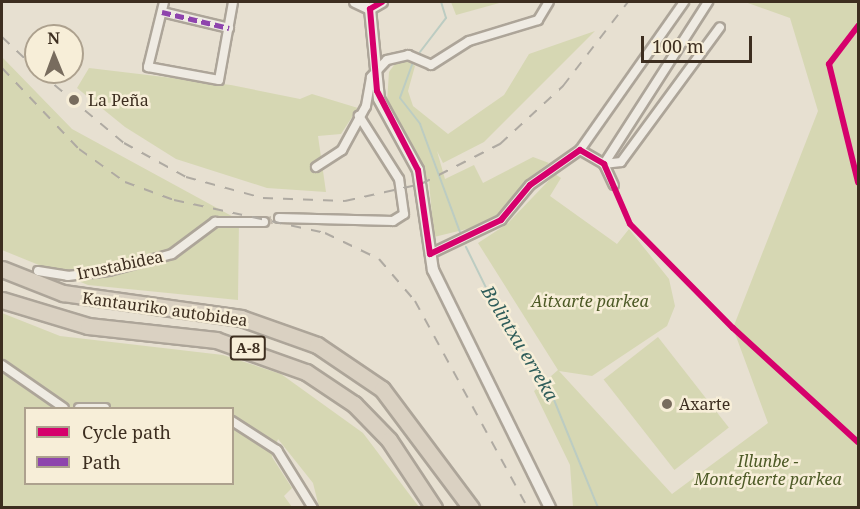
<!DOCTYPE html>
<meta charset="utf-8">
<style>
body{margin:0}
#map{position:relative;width:860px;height:509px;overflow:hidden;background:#e7e0d1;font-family:"Noto Serif",serif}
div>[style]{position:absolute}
.green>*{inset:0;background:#d6d7b3;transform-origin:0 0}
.stream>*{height:2px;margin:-1px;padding:0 1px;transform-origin:1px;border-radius:1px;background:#bcccc2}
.street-tunnel>*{height:8px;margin-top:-4px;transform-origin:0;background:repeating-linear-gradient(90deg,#c5bcae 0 8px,transparent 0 12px)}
.roads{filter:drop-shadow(2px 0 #ada599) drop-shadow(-2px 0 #ada599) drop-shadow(0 2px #ada599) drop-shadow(0 -2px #ada599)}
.street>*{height:8px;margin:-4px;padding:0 4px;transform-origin:4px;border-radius:4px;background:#efebe3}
.secondary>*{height:10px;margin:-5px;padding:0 5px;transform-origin:5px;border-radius:5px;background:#efebe3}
.highway>*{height:15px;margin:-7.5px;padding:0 7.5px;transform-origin:7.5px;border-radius:7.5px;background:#dad1c2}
.rail>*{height:2px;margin-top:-1px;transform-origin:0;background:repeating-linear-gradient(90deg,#afaaa2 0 10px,transparent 0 20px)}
.quiet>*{height:4.5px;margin-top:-2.25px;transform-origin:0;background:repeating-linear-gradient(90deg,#8e44ad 0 9px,transparent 0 13.5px)}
.cycleway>*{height:6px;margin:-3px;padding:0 3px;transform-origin:3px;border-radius:3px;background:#d6006c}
.dots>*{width:16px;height:16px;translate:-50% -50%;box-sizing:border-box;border:3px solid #f7eed8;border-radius:50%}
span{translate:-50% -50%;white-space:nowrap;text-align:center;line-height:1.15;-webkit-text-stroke:5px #f7eed8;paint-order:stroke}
.shield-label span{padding:2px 4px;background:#f7eed8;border:2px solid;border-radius:4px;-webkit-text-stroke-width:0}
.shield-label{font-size:15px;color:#3d2e20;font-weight:700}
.poi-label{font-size:16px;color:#3d2e20}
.left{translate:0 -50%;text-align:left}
.street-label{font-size:16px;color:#3d2e20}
.park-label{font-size:16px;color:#4d5a26;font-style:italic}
.water-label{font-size:18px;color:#2f5d5a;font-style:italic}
.frame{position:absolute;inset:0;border:3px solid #3d2e20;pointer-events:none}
.legend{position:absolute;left:24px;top:407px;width:210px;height:78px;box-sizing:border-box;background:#f7eed8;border:2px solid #ada18e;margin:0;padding:8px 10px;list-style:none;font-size:18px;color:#3d2e20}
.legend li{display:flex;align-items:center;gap:12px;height:30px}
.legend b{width:30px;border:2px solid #ada18e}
.north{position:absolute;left:24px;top:24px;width:60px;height:60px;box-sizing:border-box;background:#f7eed8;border:2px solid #ada18e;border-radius:50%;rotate:359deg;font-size:16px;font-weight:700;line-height:24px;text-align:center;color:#3d2e20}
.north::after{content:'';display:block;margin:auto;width:21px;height:27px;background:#786c5e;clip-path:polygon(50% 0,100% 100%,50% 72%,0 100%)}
.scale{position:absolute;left:641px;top:36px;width:111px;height:27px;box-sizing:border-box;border:3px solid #3d2e20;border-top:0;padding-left:8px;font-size:18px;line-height:21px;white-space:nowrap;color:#3d2e20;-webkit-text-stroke:4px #f7eed8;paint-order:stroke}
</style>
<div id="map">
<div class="green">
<i style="clip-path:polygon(451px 2px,503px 2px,456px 15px)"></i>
<i style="clip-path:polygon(745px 2px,858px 2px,858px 507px,573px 507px,570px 465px,534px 391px,558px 370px,478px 243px,507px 224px,555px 174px,561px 178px,550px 196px,617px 244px,629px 229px,669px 279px,675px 306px,667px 326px,592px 376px,559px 371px,672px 494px,768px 423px,733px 328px,818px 111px,790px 18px)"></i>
<i style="clip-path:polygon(595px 31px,484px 142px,443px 163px,437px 151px,445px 179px,474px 165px,483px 183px,533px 157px,549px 163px,526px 180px,502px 212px,471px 228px,434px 237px,429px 182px,387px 102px,389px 72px,397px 61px,407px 59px,415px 66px,408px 91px,413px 106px,448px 134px,504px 95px,529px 54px)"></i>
<i style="clip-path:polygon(2px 57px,72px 129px,239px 220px,238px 300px,88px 285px,2px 250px)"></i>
<i style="clip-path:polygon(89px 68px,231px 85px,300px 99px,312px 94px,358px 108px,341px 134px,318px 136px,326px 192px,267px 188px,176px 159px,125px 127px,77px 88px)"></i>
<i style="clip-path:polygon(evenodd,2px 313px,60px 336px,223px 355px,281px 374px,363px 433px,419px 507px,319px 507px,313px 483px,278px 439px,272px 457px,292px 488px,284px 496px,292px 507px,2px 507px,2px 313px,26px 408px,232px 408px,232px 484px,26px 484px,26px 408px)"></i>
<i style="left:658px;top:337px;width:115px;height:69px;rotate:52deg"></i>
</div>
<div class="stream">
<i style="left:420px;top:52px;width:43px;rotate:-52.6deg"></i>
<i style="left:446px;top:18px;width:17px;rotate:-107deg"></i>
<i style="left:413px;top:62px;width:38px;rotate:110deg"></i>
<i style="left:400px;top:98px;width:33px;rotate:52deg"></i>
<i style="left:420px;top:124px;width:115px;rotate:69.7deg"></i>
<i style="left:466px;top:247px;width:72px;rotate:63.8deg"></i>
<i style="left:498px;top:312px;width:99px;rotate:57deg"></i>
<i style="left:552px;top:395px;width:122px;rotate:67.8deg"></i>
</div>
<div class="street-tunnel">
<i style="left:264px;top:222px;width:16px;rotate:-15deg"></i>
</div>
<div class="roads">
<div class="street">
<i style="left:164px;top:2px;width:67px;rotate:103.8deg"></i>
<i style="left:148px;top:67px;width:72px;rotate:10.4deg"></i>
<i style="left:219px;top:80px;width:79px;rotate:-79.8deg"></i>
<i style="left:162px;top:12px;width:69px;rotate:13.4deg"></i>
<i style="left:580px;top:150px;width:28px;rotate:30deg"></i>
<i style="left:604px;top:164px;width:17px;rotate:-7deg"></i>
<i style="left:621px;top:162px;width:167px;rotate:-53.7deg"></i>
<i style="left:604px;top:164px;width:193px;rotate:-57.3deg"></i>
<i style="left:604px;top:164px;width:23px;rotate:65deg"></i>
<i style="left:316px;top:167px;width:31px;rotate:-33deg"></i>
<i style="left:342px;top:150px;width:50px;rotate:-61.4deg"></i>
<i style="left:366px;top:106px;width:29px;rotate:-80deg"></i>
<i style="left:371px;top:77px;width:23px;rotate:-47deg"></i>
<i style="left:387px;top:60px;width:22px;rotate:-13deg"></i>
<i style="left:408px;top:55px;width:25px;rotate:23deg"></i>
<i style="left:431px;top:65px;width:45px;rotate:-32.3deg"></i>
<i style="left:469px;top:41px;width:72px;rotate:-16.9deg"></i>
<i style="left:538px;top:20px;width:21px;rotate:-59deg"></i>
<i style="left:279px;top:218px;width:114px;rotate:1.5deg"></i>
<i style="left:393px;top:221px;width:13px;rotate:-32deg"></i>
<i style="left:404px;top:214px;width:35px;rotate:-98deg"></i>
<i style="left:399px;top:179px;width:75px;rotate:-122.4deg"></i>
<i style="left:430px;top:254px;width:79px;rotate:-25.6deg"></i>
<i style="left:501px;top:220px;width:45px;rotate:-50.4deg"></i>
<i style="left:530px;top:185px;width:61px;rotate:-35deg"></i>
<i style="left:580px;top:150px;width:181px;rotate:-54.9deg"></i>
<i style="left:38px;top:271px;width:30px;rotate:9deg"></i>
<i style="left:68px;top:276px;width:41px;rotate:-7deg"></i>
<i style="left:109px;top:271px;width:65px;rotate:-15.1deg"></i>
<i style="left:172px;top:254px;width:54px;rotate:-36.7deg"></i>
<i style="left:215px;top:222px;width:49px"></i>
<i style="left:2px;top:365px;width:75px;rotate:34.7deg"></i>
<i style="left:79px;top:408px;width:26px"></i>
<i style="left:232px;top:421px;width:54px;rotate:32.8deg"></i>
<i style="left:277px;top:450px;width:68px;rotate:58.2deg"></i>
</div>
<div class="secondary">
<i style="left:355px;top:2px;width:17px;rotate:25deg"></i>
<i style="left:370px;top:9px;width:14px;rotate:-30deg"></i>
<i style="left:370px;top:9px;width:90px;rotate:84.3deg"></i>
<i style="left:379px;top:99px;width:81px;rotate:61.2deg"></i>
<i style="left:418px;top:170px;width:101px;rotate:81.5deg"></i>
<i style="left:433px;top:270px;width:265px;rotate:63.8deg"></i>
</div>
<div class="highway">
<i style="left:2px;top:269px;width:66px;rotate:21.5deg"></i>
<i style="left:63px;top:293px;width:180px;rotate:8deg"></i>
<i style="left:241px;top:318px;width:81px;rotate:19.6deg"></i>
<i style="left:317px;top:345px;width:78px;rotate:34.1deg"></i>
<i style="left:382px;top:389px;width:149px;rotate:53.2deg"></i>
<i style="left:2px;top:300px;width:90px;rotate:16.8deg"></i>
<i style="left:88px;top:326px;width:129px;rotate:6.2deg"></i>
<i style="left:216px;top:340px;width:96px;rotate:19.6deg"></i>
<i style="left:306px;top:372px;width:58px;rotate:33.7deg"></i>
<i style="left:354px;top:404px;width:50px;rotate:45.8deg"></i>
<i style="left:389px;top:440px;width:82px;rotate:56.5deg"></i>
</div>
</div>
<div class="rail">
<i style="left:2px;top:37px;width:47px;rotate:43.3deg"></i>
<i style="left:2px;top:68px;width:112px;rotate:46.5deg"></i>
<i style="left:79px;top:149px;width:57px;rotate:35.7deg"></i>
<i style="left:125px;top:182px;width:52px;rotate:20.2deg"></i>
<i style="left:174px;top:200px;width:155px;rotate:12.3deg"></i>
<i style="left:325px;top:233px;width:60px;rotate:25.7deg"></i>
<i style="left:379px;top:259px;width:55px;rotate:49.4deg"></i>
<i style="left:415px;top:301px;width:236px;rotate:61.4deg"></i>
<i style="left:39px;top:72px;width:111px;rotate:39.9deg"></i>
<i style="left:124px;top:143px;width:71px;rotate:28.7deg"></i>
<i style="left:186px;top:177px;width:80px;rotate:15.3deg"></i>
<i style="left:263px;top:198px;width:82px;rotate:2.1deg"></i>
<i style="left:345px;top:201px;width:78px;rotate:-12.6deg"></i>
<i style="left:421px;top:184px;width:89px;rotate:-26.9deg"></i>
<i style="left:500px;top:144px;width:86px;rotate:-42.6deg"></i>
<i style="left:563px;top:86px;width:106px;rotate:-52.3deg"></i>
</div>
<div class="quiet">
<i style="left:162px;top:12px;width:69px;rotate:13.4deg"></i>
</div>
<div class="cycleway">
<i style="left:382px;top:2px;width:14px;rotate:150deg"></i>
<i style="left:370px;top:9px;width:82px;rotate:85.1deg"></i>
<i style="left:377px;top:91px;width:89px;rotate:62.6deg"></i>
<i style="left:418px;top:170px;width:85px;rotate:81.9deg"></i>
<i style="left:430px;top:254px;width:79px;rotate:-25.6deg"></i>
<i style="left:501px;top:220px;width:45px;rotate:-50.4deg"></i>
<i style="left:530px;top:185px;width:61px;rotate:-35deg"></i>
<i style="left:580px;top:150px;width:28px;rotate:30deg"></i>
<i style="left:604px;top:164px;width:65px;rotate:66.6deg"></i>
<i style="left:630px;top:224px;width:146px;rotate:45.3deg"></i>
<i style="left:733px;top:328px;width:169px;rotate:42.4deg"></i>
<i style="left:858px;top:26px;width:48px;rotate:127.3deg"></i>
<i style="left:829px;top:64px;width:122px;rotate:76.2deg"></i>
</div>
<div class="dots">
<i style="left:74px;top:100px;background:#786c5e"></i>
<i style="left:667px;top:404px;background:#786c5e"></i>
</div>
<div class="shield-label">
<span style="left:248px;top:348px">A-8</span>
</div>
<div class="poi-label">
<span class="left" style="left:88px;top:100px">La Peña</span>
<span class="left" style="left:679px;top:404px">Axarte</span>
</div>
<div class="street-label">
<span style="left:120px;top:265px;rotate:-12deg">Irustabidea</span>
<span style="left:165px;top:309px;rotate:8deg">Kantauriko autobidea</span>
</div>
<div class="park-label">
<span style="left:590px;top:301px">Aitxarte parkea</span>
<span style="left:768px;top:470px">Illunbe -<br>Montefuerte parkea</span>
</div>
<div class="water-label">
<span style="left:520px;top:343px;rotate:59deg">Bolintxu erreka</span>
</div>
<div class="frame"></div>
<ul class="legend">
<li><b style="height:8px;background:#d6006c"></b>Cycle path</li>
<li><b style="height:8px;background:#8e44ad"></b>Path</li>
</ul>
<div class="north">N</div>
<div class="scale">100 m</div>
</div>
